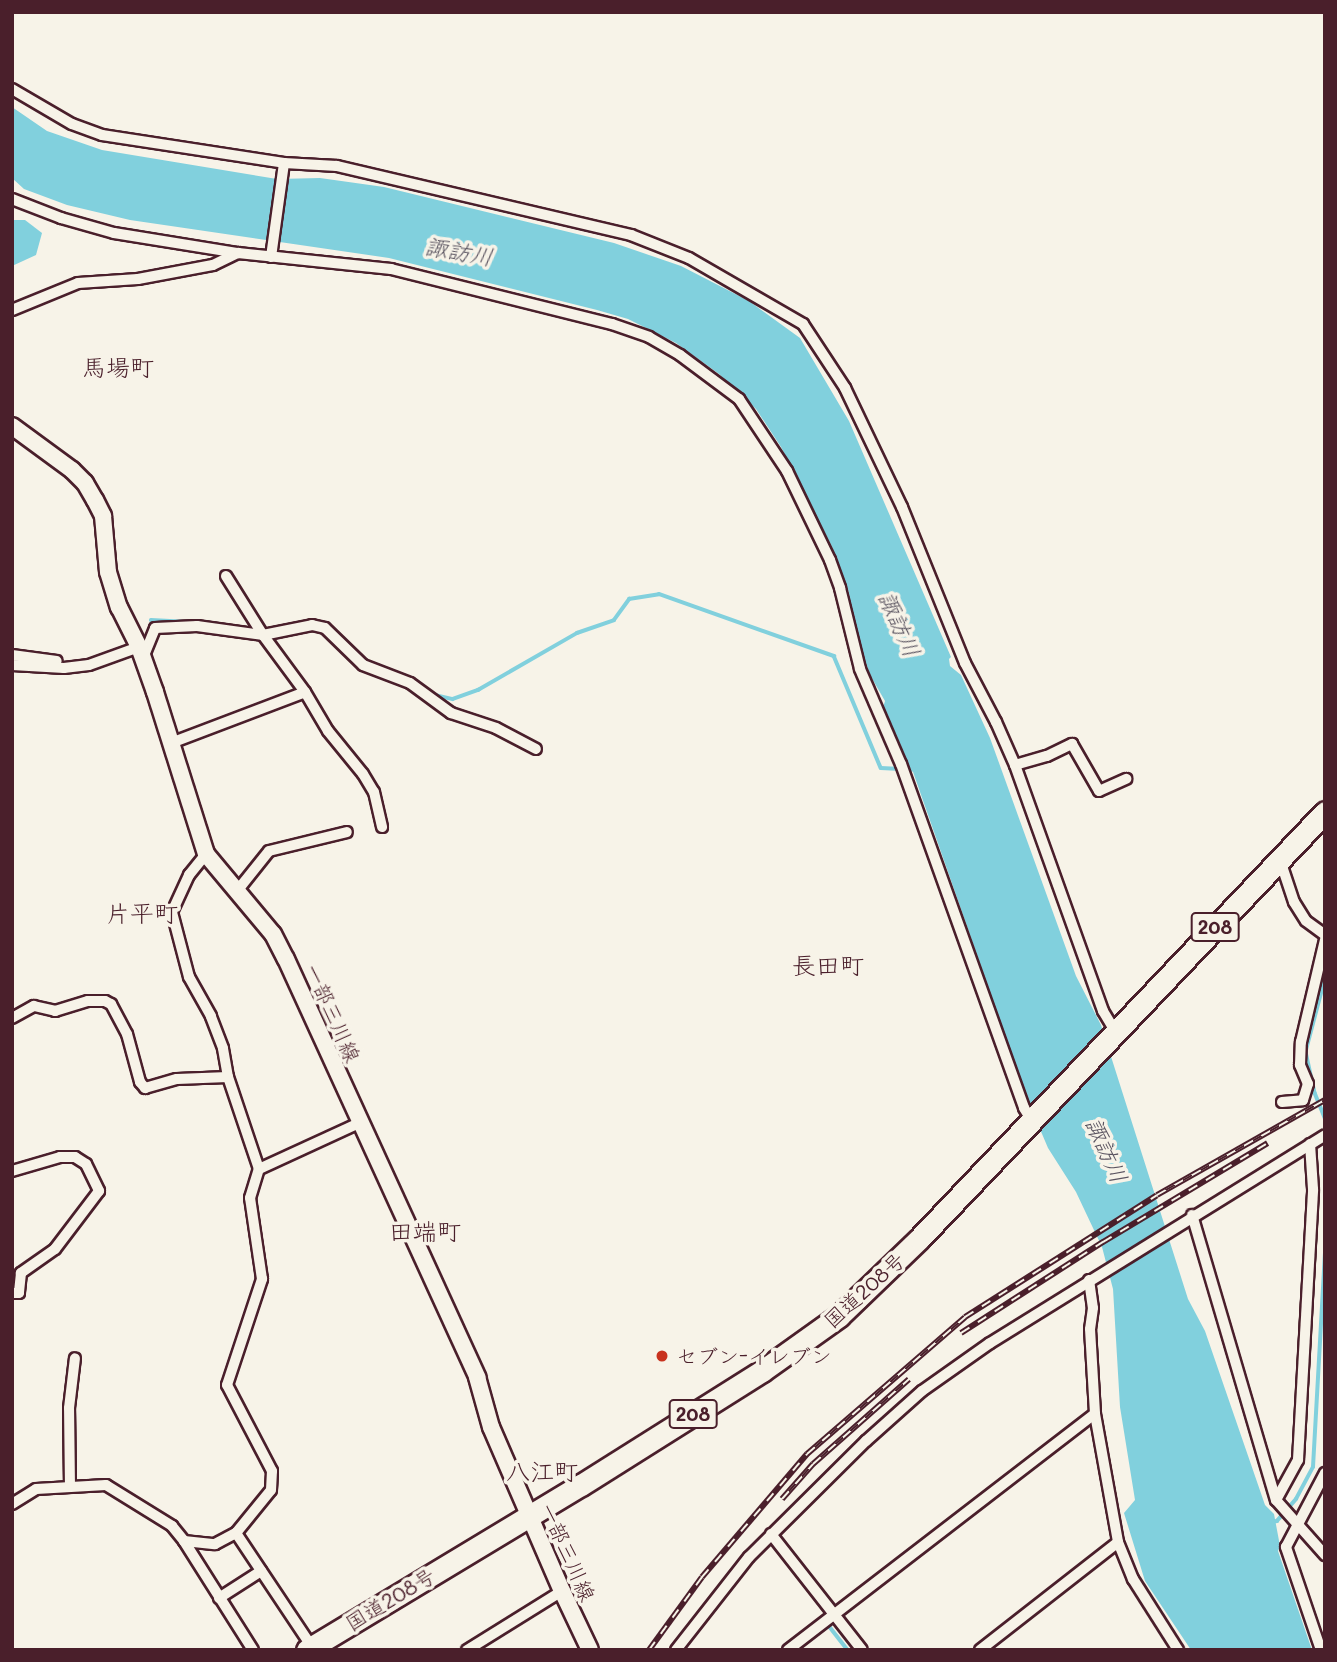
<!DOCTYPE html>
<meta charset="utf-8">
<style>
body{margin:0}
#map{position:relative;width:1337px;height:1662px;overflow:hidden;background:#f7f3e8;font-family:Mali,"Klee One",sans-serif}
div>[style]{position:absolute}
.water>*{inset:0;background:#81d0dd}
.stream>*{height:3.5px;margin:-1.75px;padding:0 1.75px;transform-origin:1.75px;border-radius:1.75px;background:#81d0dd}
.roads{filter:drop-shadow(2px 0 #4a1f2b) drop-shadow(-2px 0 #4a1f2b) drop-shadow(0 2px #4a1f2b) drop-shadow(0 -2px #4a1f2b)}
.street>*{height:10px;margin:-5px;padding:0 5px;transform-origin:5px;border-radius:5px;background:#f7f3e8}
.secondary>*{height:16px;margin:-8px;padding:0 8px;transform-origin:8px;border-radius:8px;background:#f7f3e8}
.highway>*{height:21px;margin:-10.5px;padding:0 10.5px;transform-origin:10.5px;border-radius:10.5px;background:#f7f3e8}
.rail>*{height:6px;margin-top:-3px;transform-origin:0;background:repeating-linear-gradient(90deg,#f7f3e8 0 10px,#4a1f2b 0 20px);box-sizing:border-box;border-block:2px solid #4a1f2b}
.dots>*{width:19px;height:19px;translate:-50% -50%;box-sizing:border-box;border:4px solid #f7f3e8;border-radius:50%}
span{translate:-50% -50%;white-space:nowrap;text-align:center;line-height:1.15;-webkit-text-stroke:7px #f7f3e8;paint-order:stroke}
.shield-label span{padding:2px 5px;background:#f7f3e8;border:2px solid;border-radius:5px;-webkit-text-stroke-width:0}
.shield-label{font-size:19px;color:#4a1f2b;font-weight:700}
.street-label{font-size:21px;color:#4a1f2b}
.poi-label{font-size:21px;color:#4a1f2b}
.left{translate:0 -50%;text-align:left}
.water-label{font-size:23px;color:#5a5460;font-style:italic}
.quarter-label{font-size:24px;color:#4a1f2b}
.frame{position:absolute;inset:0;border:14px solid #4a1f2b;pointer-events:none}
</style>
<div id="map">
<div class="water">
<i style="clip-path:polygon(12px 107px,47px 131px,102px 150px,277px 179px,320px 178px,384px 187px,614px 243px,681px 266px,749px 301px,800px 338px,849px 421px,951px 657px,949px 659px,950px 666px,961px 675px,990px 738px,1076px 976px,1101px 1025px,1188px 1299px,1205px 1331px,1265px 1505px,1274px 1514px,1280px 1546px,1278px 1551px,1312px 1650px,1191px 1650px,1145px 1581px,1124px 1513px,1135px 1500px,1120px 1407px,1113px 1289px,1102px 1247px,1076px 1192px,1048px 1148px,1028px 1101px,912px 769px,907px 767px,908px 763px,882px 711px,885px 701px,870px 675px,853px 625px,849px 593px,832px 547px,781px 447px,756px 409px,719px 374px,676px 343px,628px 319px,597px 310px,389px 258px,130px 220px,67px 205px,24px 189px,12px 178px)"></i>
<i style="clip-path:polygon(12px 220px,25px 220px,42px 233px,36px 255px,12px 266px)"></i>
</div>
<div class="stream">
<i style="left:151px;top:620px;width:33px;rotate:3deg"></i>
<i style="left:326px;top:623px;width:27px;rotate:42deg"></i>
<i style="left:435px;top:695px;width:18px;rotate:13deg"></i>
<i style="left:453px;top:699px;width:27px;rotate:-20deg"></i>
<i style="left:478px;top:690px;width:114px;rotate:-29.9deg"></i>
<i style="left:577px;top:633px;width:39px;rotate:-19deg"></i>
<i style="left:614px;top:620px;width:26px;rotate:-54deg"></i>
<i style="left:629px;top:599px;width:30px;rotate:-9deg"></i>
<i style="left:659px;top:594px;width:186px;rotate:19.5deg"></i>
<i style="left:834px;top:656px;width:121px;rotate:67.2deg"></i>
<i style="left:881px;top:768px;width:35px;rotate:3deg"></i>
<i style="left:1325px;top:980px;width:74px;rotate:104.8deg"></i>
<i style="left:1306px;top:1052px;width:42px;rotate:77.6deg"></i>
<i style="left:1315px;top:1093px;width:27px;rotate:68deg"></i>
<i style="left:1271px;top:1522px;width:6px;rotate:-9deg"></i>
<i style="left:1277px;top:1521px;width:29px;rotate:-49deg"></i>
<i style="left:1296px;top:1499px;width:36px;rotate:-62deg"></i>
<i style="left:1313px;top:1467px;width:213px;rotate:-86.8deg"></i>
<i style="left:830px;top:1627px;width:29px;rotate:52deg"></i>
</div>
<div class="roads">
<div class="street">
<i style="left:12px;top:89px;width:69px;rotate:30.3deg"></i>
<i style="left:72px;top:124px;width:32px;rotate:20deg"></i>
<i style="left:102px;top:135px;width:184px;rotate:8.7deg"></i>
<i style="left:284px;top:163px;width:53px;rotate:3.2deg"></i>
<i style="left:337px;top:166px;width:302px;rotate:13.2deg"></i>
<i style="left:631px;top:235px;width:62px;rotate:21.6deg"></i>
<i style="left:689px;top:258px;width:132px;rotate:30.1deg"></i>
<i style="left:803px;top:324px;width:77px;rotate:56.7deg"></i>
<i style="left:845px;top:388px;width:132px;rotate:64.4deg"></i>
<i style="left:902px;top:507px;width:168px;rotate:68deg"></i>
<i style="left:965px;top:663px;width:67px;rotate:62.3deg"></i>
<i style="left:996px;top:722px;width:47px;rotate:66.2deg"></i>
<i style="left:1015px;top:765px;width:261px;rotate:70.3deg"></i>
<i style="left:1103px;top:1011px;width:23px;rotate:59deg"></i>
<i style="left:12px;top:199px;width:53px;rotate:21.2deg"></i>
<i style="left:61px;top:218px;width:55px;rotate:15.8deg"></i>
<i style="left:114px;top:233px;width:126px;rotate:9.2deg"></i>
<i style="left:238px;top:253px;width:154px;rotate:6deg"></i>
<i style="left:391px;top:269px;width:228px;rotate:14deg"></i>
<i style="left:612px;top:324px;width:39px;rotate:19deg"></i>
<i style="left:649px;top:337px;width:36px;rotate:30deg"></i>
<i style="left:680px;top:355px;width:74px;rotate:36.7deg"></i>
<i style="left:739px;top:399px;width:87px;rotate:56.3deg"></i>
<i style="left:787px;top:471px;width:99px;rotate:64.2deg"></i>
<i style="left:830px;top:560px;width:30px;rotate:70deg"></i>
<i style="left:840px;top:588px;width:83px;rotate:76.1deg"></i>
<i style="left:860px;top:669px;width:103px;rotate:66.7deg"></i>
<i style="left:901px;top:764px;width:365px;rotate:70.3deg"></i>
<i style="left:1024px;top:1108px;width:13px;rotate:58deg"></i>
<i style="left:271px;top:257px;width:95px;rotate:-82.1deg"></i>
<i style="left:12px;top:310px;width:71px;rotate:-22.2deg"></i>
<i style="left:78px;top:283px;width:60px;rotate:-3.8deg"></i>
<i style="left:138px;top:279px;width:76px;rotate:-10.6deg"></i>
<i style="left:213px;top:265px;width:28px;rotate:-26deg"></i>
<i style="left:226px;top:576px;width:70px;rotate:57.9deg"></i>
<i style="left:263px;top:635px;width:71px;rotate:53.6deg"></i>
<i style="left:305px;top:692px;width:45px;rotate:59.5deg"></i>
<i style="left:328px;top:731px;width:55px;rotate:50.9deg"></i>
<i style="left:363px;top:774px;width:21px;rotate:59deg"></i>
<i style="left:374px;top:792px;width:36px;rotate:77deg"></i>
<i style="left:12px;top:655px;width:45px;rotate:7.6deg"></i>
<i style="left:143px;top:658px;width:32px;rotate:-68deg"></i>
<i style="left:155px;top:628px;width:42px;rotate:-2.7deg"></i>
<i style="left:197px;top:626px;width:67px;rotate:7.8deg"></i>
<i style="left:263px;top:635px;width:50px;rotate:-11.5deg"></i>
<i style="left:312px;top:625px;width:13px;rotate:13deg"></i>
<i style="left:325px;top:628px;width:53px;rotate:44.2deg"></i>
<i style="left:363px;top:665px;width:50px;rotate:21deg"></i>
<i style="left:410px;top:683px;width:51px;rotate:36.2deg"></i>
<i style="left:451px;top:713px;width:47px;rotate:18.4deg"></i>
<i style="left:496px;top:728px;width:45px;rotate:27.7deg"></i>
<i style="left:12px;top:665px;width:52px;rotate:3.3deg"></i>
<i style="left:64px;top:668px;width:25px;rotate:-7deg"></i>
<i style="left:89px;top:665px;width:53px;rotate:-19.8deg"></i>
<i style="left:171px;top:743px;width:143px;rotate:-20.8deg"></i>
<i style="left:1015px;top:765px;width:33px;rotate:-16deg"></i>
<i style="left:1047px;top:756px;width:28px;rotate:-26deg"></i>
<i style="left:1072px;top:744px;width:54px;rotate:60.1deg"></i>
<i style="left:1099px;top:791px;width:30px;rotate:-24deg"></i>
<i style="left:1280px;top:860px;width:44px;rotate:71.6deg"></i>
<i style="left:1294px;top:902px;width:22px;rotate:58deg"></i>
<i style="left:1306px;top:921px;width:24px;rotate:36deg"></i>
<i style="left:237px;top:891px;width:51px;rotate:-51.3deg"></i>
<i style="left:269px;top:851px;width:80px;rotate:-13.7deg"></i>
<i style="left:12px;top:1018px;width:25px;rotate:-29deg"></i>
<i style="left:34px;top:1006px;width:22px;rotate:13deg"></i>
<i style="left:55px;top:1011px;width:34px;rotate:-17deg"></i>
<i style="left:88px;top:1001px;width:17px"></i>
<i style="left:105px;top:1001px;width:7px;rotate:27deg"></i>
<i style="left:111px;top:1004px;width:34px;rotate:62deg"></i>
<i style="left:127px;top:1034px;width:50px;rotate:74.8deg"></i>
<i style="left:140px;top:1082px;width:8px;rotate:50deg"></i>
<i style="left:145px;top:1088px;width:33px;rotate:-16deg"></i>
<i style="left:177px;top:1079px;width:51px;rotate:-2.2deg"></i>
<i style="left:1282px;top:1102px;width:21px;rotate:-5deg"></i>
<i style="left:1303px;top:1100px;width:17px;rotate:-73deg"></i>
<i style="left:1308px;top:1084px;width:21px;rotate:-113deg"></i>
<i style="left:1300px;top:1065px;width:23px;rotate:-88deg"></i>
<i style="left:1301px;top:1042px;width:105px;rotate:-76.8deg"></i>
<i style="left:259px;top:1169px;width:110px;rotate:-24.7deg"></i>
<i style="left:12px;top:1171px;width:50px;rotate:-16.3deg"></i>
<i style="left:60px;top:1157px;width:15px"></i>
<i style="left:75px;top:1157px;width:13px;rotate:32deg"></i>
<i style="left:86px;top:1164px;width:30px;rotate:64deg"></i>
<i style="left:99px;top:1191px;width:73px;rotate:127.2deg"></i>
<i style="left:55px;top:1249px;width:42px;rotate:144.8deg"></i>
<i style="left:21px;top:1273px;width:20px;rotate:96deg"></i>
<i style="left:19px;top:1293px;width:7px;rotate:180deg"></i>
<i style="left:1192px;top:1215px;width:297px;rotate:73.6deg"></i>
<i style="left:1276px;top:1500px;width:74px;rotate:48.3deg"></i>
<i style="left:1089px;top:1280px;width:28px;rotate:82deg"></i>
<i style="left:1093px;top:1308px;width:21px;rotate:98deg"></i>
<i style="left:1090px;top:1329px;width:85px;rotate:86.6deg"></i>
<i style="left:1095px;top:1414px;width:130px;rotate:79.8deg"></i>
<i style="left:1118px;top:1542px;width:40px;rotate:68deg"></i>
<i style="left:1133px;top:1579px;width:84px;rotate:57.6deg"></i>
<i style="left:70px;top:1487px;width:79px;rotate:-90.7deg"></i>
<i style="left:69px;top:1408px;width:50px;rotate:-83.2deg"></i>
<i style="left:1276px;top:1500px;width:46px;rotate:-61.2deg"></i>
<i style="left:1298px;top:1460px;width:271px;rotate:-86.8deg"></i>
<i style="left:1313px;top:1189px;width:45px;rotate:-93.8deg"></i>
<i style="left:12px;top:1504px;width:28px;rotate:-32deg"></i>
<i style="left:36px;top:1489px;width:70px;rotate:-3.3deg"></i>
<i style="left:106px;top:1485px;width:78px;rotate:31.8deg"></i>
<i style="left:172px;top:1526px;width:19px;rotate:51deg"></i>
<i style="left:184px;top:1541px;width:129px;rotate:57.7deg"></i>
<i style="left:236px;top:1533px;width:137px;rotate:56.3deg"></i>
<i style="left:771px;top:1534px;width:147px;rotate:51.9deg"></i>
<i style="left:184px;top:1541px;width:31px;rotate:6deg"></i>
<i style="left:215px;top:1544px;width:24px;rotate:-28deg"></i>
<i style="left:236px;top:1533px;width:55px;rotate:-50.9deg"></i>
<i style="left:271px;top:1490px;width:19px;rotate:-87deg"></i>
<i style="left:272px;top:1471px;width:97px;rotate:-117.6deg"></i>
<i style="left:227px;top:1385px;width:112px;rotate:-71.7deg"></i>
<i style="left:262px;top:1279px;width:82px;rotate:-98.4deg"></i>
<i style="left:250px;top:1198px;width:30px;rotate:-73deg"></i>
<i style="left:259px;top:1169px;width:97px;rotate:-108.6deg"></i>
<i style="left:228px;top:1077px;width:29px;rotate:-100deg"></i>
<i style="left:223px;top:1048px;width:34px;rotate:-111deg"></i>
<i style="left:211px;top:1016px;width:45px;rotate:-119.4deg"></i>
<i style="left:189px;top:977px;width:67px;rotate:-104.7deg"></i>
<i style="left:172px;top:912px;width:41px;rotate:-65.3deg"></i>
<i style="left:189px;top:875px;width:27px;rotate:-51deg"></i>
<i style="left:219px;top:1598px;width:50px;rotate:-32.7deg"></i>
<i style="left:467px;top:1650px;width:112px;rotate:-31.8deg"></i>
<i style="left:676px;top:1650px;width:118px;rotate:-51.9deg"></i>
<i style="left:749px;top:1557px;width:165px;rotate:-44.8deg"></i>
<i style="left:866px;top:1441px;width:75px;rotate:-41.8deg"></i>
<i style="left:922px;top:1391px;width:83px;rotate:-35.2deg"></i>
<i style="left:990px;top:1343px;width:394px;rotate:-31.8deg"></i>
<i style="left:788px;top:1650px;width:387px;rotate:-37.6deg"></i>
<i style="left:980px;top:1650px;width:175px;rotate:-38deg"></i>
<i style="left:1321px;top:1650px;width:109px;rotate:-108.8deg"></i>
<i style="left:1286px;top:1547px;width:84px;rotate:-62.2deg"></i>
</div>
<div class="secondary">
<i style="left:12px;top:426px;width:74px;rotate:36.3deg"></i>
<i style="left:72px;top:470px;width:18px;rotate:45deg"></i>
<i style="left:85px;top:483px;width:20px;rotate:60deg"></i>
<i style="left:95px;top:500px;width:18px;rotate:63deg"></i>
<i style="left:103px;top:516px;width:56px;rotate:84.9deg"></i>
<i style="left:108px;top:572px;width:37px;rotate:73deg"></i>
<i style="left:119px;top:607px;width:45px;rotate:63.4deg"></i>
<i style="left:139px;top:647px;width:48px;rotate:70.4deg"></i>
<i style="left:155px;top:692px;width:170px;rotate:72.5deg"></i>
<i style="left:206px;top:854px;width:104px;rotate:50.1deg"></i>
<i style="left:273px;top:934px;width:28px;rotate:63deg"></i>
<i style="left:286px;top:959px;width:460px;rotate:65.4deg"></i>
<i style="left:477px;top:1377px;width:52px;rotate:74.4deg"></i>
<i style="left:491px;top:1427px;width:179px;rotate:66.6deg"></i>
<i style="left:562px;top:1591px;width:65px;rotate:64.6deg"></i>
</div>
<div class="highway">
<i style="left:307px;top:1650px;width:320px;rotate:-31.1deg"></i>
<i style="left:581px;top:1485px;width:214px;rotate:-32.2deg"></i>
<i style="left:762px;top:1371px;width:95px;rotate:-35.5deg"></i>
<i style="left:839px;top:1316px;width:111px;rotate:-43.9deg"></i>
<i style="left:919px;top:1239px;width:589px;rotate:-46.44deg"></i>
</div>
</div>
<div class="rail">
<i style="left:961px;top:1333px;width:169px;rotate:-32.7deg"></i>
<i style="left:1103px;top:1242px;width:192px;rotate:-31deg"></i>
<i style="left:782px;top:1499px;width:47px;rotate:-48.5deg"></i>
<i style="left:813px;top:1464px;width:128px;rotate:-41.5deg"></i>
<i style="left:649px;top:1650px;width:90px;rotate:-54deg"></i>
<i style="left:702px;top:1577px;width:162px;rotate:-49.5deg"></i>
<i style="left:807px;top:1454px;width:209px;rotate:-40.9deg"></i>
<i style="left:965px;top:1317px;width:227px;rotate:-32.4deg"></i>
<i style="left:1157px;top:1195px;width:193px;rotate:-29.5deg"></i>
</div>
<div class="dots">
<i style="left:662px;top:1356px;background:#c8321e"></i>
</div>
<div class="shield-label">
<span style="left:1215px;top:927px">208</span>
<span style="left:693px;top:1414px">208</span>
</div>
<div class="street-label">
<span style="left:333px;top:1013px;rotate:66deg">一部三川線</span>
<span style="left:864px;top:1290px;rotate:-42deg">国道208号</span>
<span style="left:568px;top:1552px;rotate:66deg">一部三川線</span>
<span style="left:390px;top:1599px;rotate:-31deg">国道208号</span>
</div>
<div class="poi-label">
<span class="left" style="left:676px;top:1356px">セブン-イレブン</span>
</div>
<div class="water-label">
<span style="left:459px;top:251px;rotate:10deg">諏訪川</span>
<span style="left:900px;top:624px;rotate:66deg">諏訪川</span>
<span style="left:1107px;top:1150px;rotate:66deg">諏訪川</span>
</div>
<div class="quarter-label">
<span style="left:118px;top:367px">馬場町</span>
<span style="left:142px;top:913px">片平町</span>
<span style="left:828px;top:965px">長田町</span>
<span style="left:425px;top:1231px">田端町</span>
<span style="left:542px;top:1471px">八江町</span>
</div>
<div class="frame"></div>
</div>
